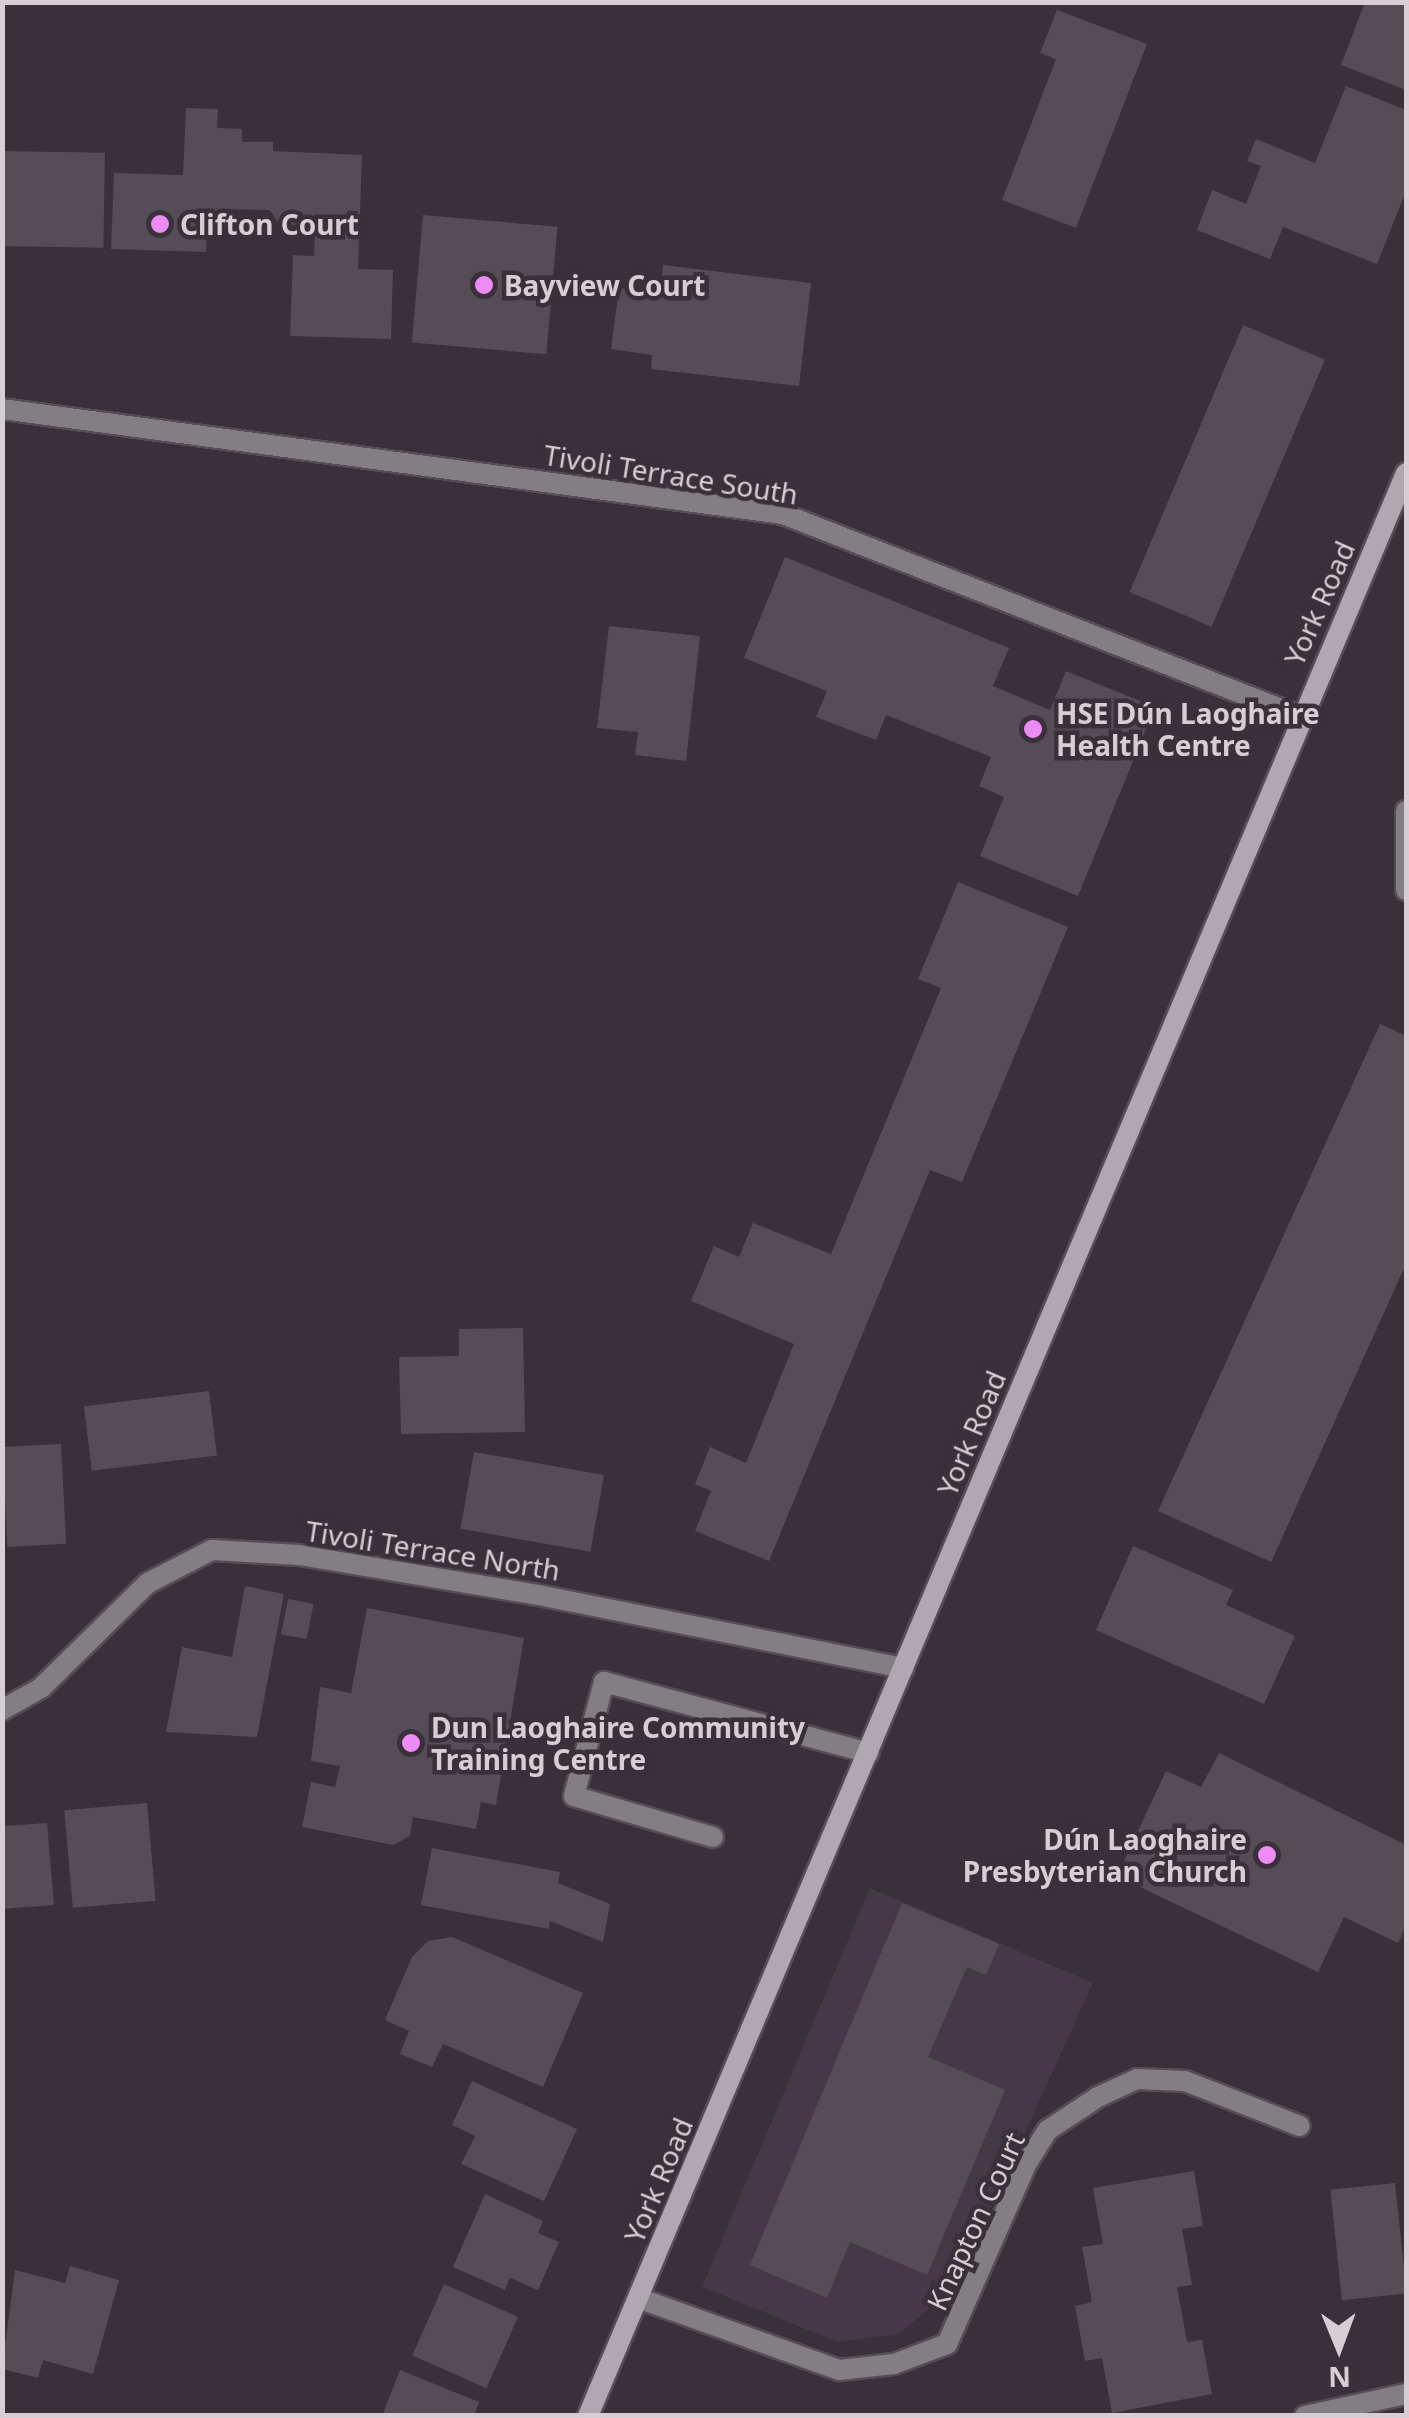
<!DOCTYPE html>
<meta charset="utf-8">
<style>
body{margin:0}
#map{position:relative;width:1409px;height:2418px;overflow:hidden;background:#393039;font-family:"Noto Sans",sans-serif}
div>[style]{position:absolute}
.built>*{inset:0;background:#463947}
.building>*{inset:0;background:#564c56;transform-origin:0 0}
.roads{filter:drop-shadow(2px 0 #554d55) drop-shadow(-2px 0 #554d55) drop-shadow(0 2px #554d55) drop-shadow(0 -2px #554d55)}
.lane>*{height:20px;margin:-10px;padding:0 10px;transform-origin:10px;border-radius:10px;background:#837e83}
.street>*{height:20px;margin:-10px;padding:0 10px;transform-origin:10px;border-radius:10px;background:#837e83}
.secondary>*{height:20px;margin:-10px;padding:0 10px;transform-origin:10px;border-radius:10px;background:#afa8b0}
.dots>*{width:28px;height:28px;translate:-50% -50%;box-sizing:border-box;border:5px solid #393039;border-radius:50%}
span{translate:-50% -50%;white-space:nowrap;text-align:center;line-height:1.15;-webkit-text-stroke:9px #393039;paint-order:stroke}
.poi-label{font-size:28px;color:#d5cfd5;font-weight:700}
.left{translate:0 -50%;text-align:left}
.right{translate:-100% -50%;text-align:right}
.street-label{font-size:28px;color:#d5cfd5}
.frame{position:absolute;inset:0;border:5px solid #d5cfd5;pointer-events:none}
.north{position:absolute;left:1289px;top:2298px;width:100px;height:100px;-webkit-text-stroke:8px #393039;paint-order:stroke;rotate:179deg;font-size:28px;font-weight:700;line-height:40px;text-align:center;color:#d5cfd5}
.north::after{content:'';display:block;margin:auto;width:35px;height:45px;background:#d5cfd5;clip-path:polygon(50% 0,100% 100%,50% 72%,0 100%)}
</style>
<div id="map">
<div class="built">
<i style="clip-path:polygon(870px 1888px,1093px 1983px,955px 2287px,899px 2334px,838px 2342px,702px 2287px)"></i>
</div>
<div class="building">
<i style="clip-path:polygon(1365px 2px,1406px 2px,1406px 90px,1341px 65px)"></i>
<i style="clip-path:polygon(1057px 10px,1147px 44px,1076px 228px,1002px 200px,1056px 59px,1040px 53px)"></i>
<i style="clip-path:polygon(1346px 86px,1406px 110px,1406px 191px,1377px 264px,1283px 227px,1270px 259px,1197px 230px,1212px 190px,1246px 204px,1261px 166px,1247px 161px,1256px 139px,1315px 163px)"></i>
<i style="clip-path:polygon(186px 108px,218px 109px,217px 128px,242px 129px,242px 142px,273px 142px,273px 151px,362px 155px,358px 269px,393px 270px,391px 339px,290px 336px,293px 255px,314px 256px,315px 226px,279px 224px,270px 210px,221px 209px,207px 223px,206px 252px,111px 249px,114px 173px,183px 175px)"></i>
<i style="left:2px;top:151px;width:103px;height:95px;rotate:1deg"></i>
<i style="left:423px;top:215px;width:135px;height:128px;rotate:5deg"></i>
<i style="clip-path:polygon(663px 265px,811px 283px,799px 386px,651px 369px,652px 355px,611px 349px,619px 288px,660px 292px)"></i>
<i style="left:1243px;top:325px;width:89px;height:290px;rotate:23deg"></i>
<i style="clip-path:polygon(785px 557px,1009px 648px,993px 686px,1050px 710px,1066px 671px,1155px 707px,1078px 896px,980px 856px,1004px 797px,979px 786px,991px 757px,886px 715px,876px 740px,816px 717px,827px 691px,744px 658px)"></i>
<i style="clip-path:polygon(609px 626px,700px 636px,686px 761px,635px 755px,638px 732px,597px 728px)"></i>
<i style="clip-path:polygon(958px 882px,1068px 927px,962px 1182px,930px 1170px,769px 1561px,695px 1531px,711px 1491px,695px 1484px,710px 1447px,746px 1463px,794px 1344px,691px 1301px,714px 1246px,739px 1257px,753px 1223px,831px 1254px,941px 988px,918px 979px)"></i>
<i style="clip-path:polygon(1380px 1024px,1406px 1036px,1406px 1264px,1271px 1562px,1158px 1511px)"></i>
<i style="clip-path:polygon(523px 1328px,525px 1432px,401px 1434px,399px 1357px,459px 1356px,459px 1329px)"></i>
<i style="left:209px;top:1391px;width:65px;height:126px;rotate:83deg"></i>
<i style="left:61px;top:1444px;width:100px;height:59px;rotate:87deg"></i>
<i style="left:474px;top:1452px;width:132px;height:78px;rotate:10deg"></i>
<i style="clip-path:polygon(1133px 1546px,1233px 1590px,1226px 1605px,1295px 1636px,1264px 1704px,1096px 1630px)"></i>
<i style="clip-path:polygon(245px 1586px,284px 1594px,257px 1737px,166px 1732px,182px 1647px,232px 1657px)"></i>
<i style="left:288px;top:1599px;width:26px;height:36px;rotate:11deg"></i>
<i style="clip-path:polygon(367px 1608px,524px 1638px,496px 1805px,481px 1802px,476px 1829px,413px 1817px,410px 1836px,393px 1845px,302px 1827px,311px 1782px,335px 1787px,340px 1766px,311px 1761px,320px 1687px,351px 1693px)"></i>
<i style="clip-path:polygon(1219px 1753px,1406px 1845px,1406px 1925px,1398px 1943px,1344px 1917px,1318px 1972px,1117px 1876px,1166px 1771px,1201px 1787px)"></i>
<i style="left:147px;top:1803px;width:98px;height:83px;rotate:85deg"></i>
<i style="clip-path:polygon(47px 1823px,54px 1905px,2px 1909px,2px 1826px)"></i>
<i style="clip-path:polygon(432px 1848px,560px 1872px,558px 1883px,610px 1904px,603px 1942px,550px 1921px,549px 1929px,421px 1905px)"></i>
<i style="clip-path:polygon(902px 1903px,999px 1944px,986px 1975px,967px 1967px,928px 2057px,1005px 2090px,927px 2275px,850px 2242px,827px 2298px,750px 2265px)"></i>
<i style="clip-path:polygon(452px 1937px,583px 1993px,543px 2087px,443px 2044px,432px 2067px,400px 2054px,409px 2031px,385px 2020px,412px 1957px,428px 1941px)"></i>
<i style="clip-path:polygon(472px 2081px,577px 2129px,544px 2201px,461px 2164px,475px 2136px,452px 2125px)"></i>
<i style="clip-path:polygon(1194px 2171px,1203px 2226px,1182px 2229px,1192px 2285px,1177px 2287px,1187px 2342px,1202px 2340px,1212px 2394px,1112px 2413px,1102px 2358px,1085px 2361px,1075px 2306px,1092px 2302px,1082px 2247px,1103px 2244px,1093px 2188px)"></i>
<i style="left:1395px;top:2183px;width:111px;height:65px;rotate:84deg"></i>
<i style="clip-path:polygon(485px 2194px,543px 2221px,538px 2233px,559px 2242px,538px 2290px,510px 2278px,505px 2290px,453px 2267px)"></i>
<i style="clip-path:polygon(70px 2266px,119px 2280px,93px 2374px,43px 2360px,38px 2378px,2px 2369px,15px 2270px,65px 2283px)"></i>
<i style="left:444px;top:2284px;width:81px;height:78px;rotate:24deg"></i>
<i style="clip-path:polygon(400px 2370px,479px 2402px,474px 2416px,382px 2416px)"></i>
</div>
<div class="roads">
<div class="lane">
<i style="left:1406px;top:811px;width:79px;rotate:90deg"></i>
<i style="left:713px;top:1837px;width:145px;rotate:-163.6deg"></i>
<i style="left:574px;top:1796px;width:118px;rotate:-75.3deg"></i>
<i style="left:604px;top:1682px;width:274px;rotate:15deg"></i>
</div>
<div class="street">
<i style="left:2px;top:409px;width:788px;rotate:7.66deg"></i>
<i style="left:783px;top:514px;width:554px;rotate:21.38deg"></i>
<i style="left:2px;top:1710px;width:45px;rotate:-29.4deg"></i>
<i style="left:41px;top:1688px;width:150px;rotate:-44.5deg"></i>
<i style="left:148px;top:1583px;width:72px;rotate:-27.3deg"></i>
<i style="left:212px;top:1550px;width:87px;rotate:3.3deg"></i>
<i style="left:299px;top:1555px;width:242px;rotate:9.5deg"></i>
<i style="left:538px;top:1595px;width:373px;rotate:11.3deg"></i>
<i style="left:638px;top:2298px;width:214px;rotate:19.7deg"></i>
<i style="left:839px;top:2370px;width:55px;rotate:-6.2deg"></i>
<i style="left:894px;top:2364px;width:57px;rotate:-20.7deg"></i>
<i style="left:947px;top:2344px;width:198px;rotate:-66.2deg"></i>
<i style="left:1027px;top:2163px;width:39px;rotate:-58deg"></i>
<i style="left:1048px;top:2130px;width:60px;rotate:-33.4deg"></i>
<i style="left:1098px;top:2097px;width:43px;rotate:-24.8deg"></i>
<i style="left:1137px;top:2079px;width:48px;rotate:2.4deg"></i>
<i style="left:1185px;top:2081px;width:123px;rotate:21.4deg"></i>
<i style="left:1305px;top:2416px;width:103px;rotate:-12.3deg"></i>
</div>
<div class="secondary">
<i style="left:588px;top:2416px;width:2108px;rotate:-67.17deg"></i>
</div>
</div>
<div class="dots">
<i style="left:160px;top:224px;background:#ef8bf6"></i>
<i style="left:484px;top:285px;background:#ef8bf6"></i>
<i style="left:1033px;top:729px;background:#ef8bf6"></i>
<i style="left:411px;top:1743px;background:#ef8bf6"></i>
<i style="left:1267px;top:1855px;background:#ef8bf6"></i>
</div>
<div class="poi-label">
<span class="left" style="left:180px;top:224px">Clifton Court</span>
<span class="left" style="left:504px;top:285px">Bayview Court</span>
<span class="left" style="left:1056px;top:729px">HSE Dún Laoghaire<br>Health Centre</span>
<span class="left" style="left:431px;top:1743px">Dun Laoghaire Community<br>Training Centre</span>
<span class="right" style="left:1247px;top:1855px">Dún Laoghaire<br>Presbyterian Church</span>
</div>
<div class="street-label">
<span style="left:671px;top:474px;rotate:9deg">Tivoli Terrace South</span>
<span style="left:1319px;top:603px;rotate:-66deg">York Road</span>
<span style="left:971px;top:1433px;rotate:-67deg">York Road</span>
<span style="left:433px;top:1550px;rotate:9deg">Tivoli Terrace North</span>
<span style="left:658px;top:2180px;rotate:-67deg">York Road</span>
<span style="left:975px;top:2221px;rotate:-65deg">Knapton Court</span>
</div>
<div class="frame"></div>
<div class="north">N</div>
</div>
